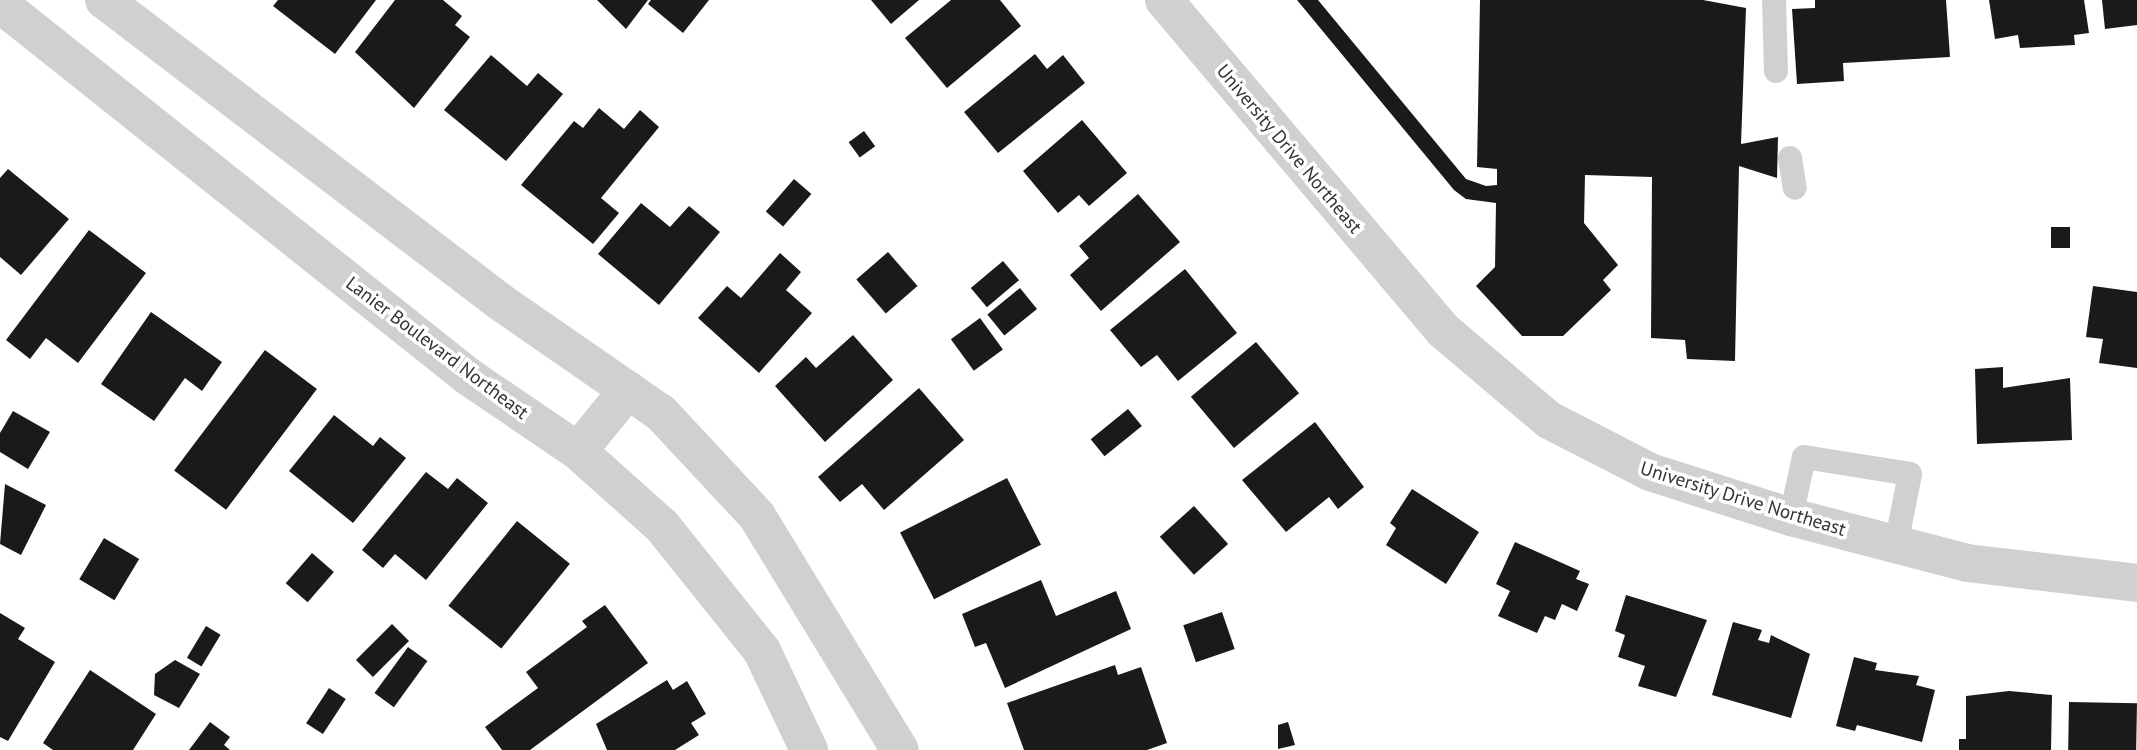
<!DOCTYPE html>
<style>
body{margin:0}
#map{position:relative;width:2137px;height:750px;overflow:hidden;background:#fff;font-family:"PT Sans",sans-serif}
div>[style]{position:absolute}
.building>*{inset:0;background:#1a1a1a;transform-origin:0 0}
.service>*{height:24px;margin:-12px;padding:0 12px;transform-origin:12px;border-radius:12px;background:#d0d0d0}
.minor>*{height:38px;margin:-19px;padding:0 19px;transform-origin:19px;border-radius:19px;background:#d0d0d0}
span{translate:-50% -50%;white-space:nowrap;text-align:center;line-height:1.15;-webkit-text-stroke:7px #fff;paint-order:stroke}
.street-label{font-size:19px;color:#333}
</style>
<div id="map">
<div class="building">
<i style="clip-path:polygon(278px 0,376px 0,335px 54px,273px 6px)"></i>
<i style="clip-path:polygon(395px 0,443px 0,462px 16px,455px 25px,470px 37px,414px 108px,355px 52px)"></i>
<i style="clip-path:polygon(597px 0,648px 0,626px 29px)"></i>
<i style="clip-path:polygon(651px 0,709px 0,683px 33px,648px 4px)"></i>
<i style="clip-path:polygon(871px 0,919px 0,891px 24px)"></i>
<i style="clip-path:polygon(951px 0,1000px 0,1021px 26px,947px 88px,905px 38px)"></i>
<i style="clip-path:polygon(1297px 0,1318px 0,1466px 179px,1486px 186px,1497px 185px,1497px 169px,1477px 167px,1480px 0,1703px 0,1746px 8px,1741px 144px,1778px 137px,1777px 178px,1739px 166px,1735px 361px,1687px 359px,1685px 340px,1651px 338px,1652px 177px,1585px 175px,1584px 223px,1618px 265px,1603px 280px,1611px 290px,1563px 336px,1522px 336px,1476px 286px,1495px 267px,1496px 203px,1466px 199px,1454px 190px)"></i>
<i style="clip-path:polygon(1815px 0,1946px 0,1950px 57px,1843px 63px,1844px 81px,1797px 84px,1792px 9px,1815px 8px)"></i>
<i style="clip-path:polygon(1989px 0,2084px 0,2089px 33px,2074px 35px,2075px 45px,2020px 48px,2018px 35px,1995px 39px)"></i>
<i style="clip-path:polygon(2102px 0,2137px 0,2137px 25px,2105px 29px)"></i>
<i style="clip-path:polygon(1035px 54px,1047px 69px,1063px 55px,1085px 83px,998px 153px,964px 112px)"></i>
<i style="clip-path:polygon(491px 55px,527px 86px,538px 73px,563px 94px,506px 161px,444px 110px)"></i>
<i style="clip-path:polygon(599px 108px,624px 129px,640px 110px,659px 127px,601px 198px,619px 213px,593px 244px,521px 185px,574px 121px,583px 128px)"></i>
<i style="clip-path:polygon(1082px 120px,1127px 173px,1089px 206px,1079px 195px,1058px 213px,1023px 171px)"></i>
<i style="left:864px;top:131px;width:19px;height:19px;rotate:54deg"></i>
<i style="clip-path:polygon(8px 169px,69px 219px,21px 275px,0 257px,0 178px)"></i>
<i style="left:794px;top:179px;width:23px;height:43px;rotate:41deg"></i>
<i style="clip-path:polygon(1138px 194px,1180px 242px,1101px 311px,1070px 275px,1089px 258px,1079px 246px)"></i>
<i style="clip-path:polygon(641px 203px,670px 227px,689px 206px,720px 232px,659px 305px,598px 254px)"></i>
<i style="left:2051px;top:227px;width:19px;height:21px"></i>
<i style="clip-path:polygon(89px 230px,146px 273px,78px 363px,46px 338px,30px 359px,6px 340px)"></i>
<i style="left:888px;top:252px;width:45px;height:42px;rotate:49deg"></i>
<i style="clip-path:polygon(780px 253px,801px 272px,786px 290px,812px 313px,759px 373px,698px 318px,727px 286px,741px 298px)"></i>
<i style="left:1003px;top:261px;width:25px;height:42px;rotate:50deg"></i>
<i style="clip-path:polygon(1185px 269px,1237px 333px,1178px 381px,1157px 355px,1141px 367px,1110px 330px)"></i>
<i style="clip-path:polygon(2093px 286px,2137px 292px,2137px 368px,2099px 363px,2103px 339px,2086px 337px)"></i>
<i style="left:1020px;top:288px;width:27px;height:42px;rotate:51deg"></i>
<i style="clip-path:polygon(151px 312px,222px 362px,202px 391px,185px 378px,154px 421px,101px 384px)"></i>
<i style="left:980px;top:318px;width:39px;height:36px;rotate:54deg"></i>
<i style="clip-path:polygon(853px 335px,893px 380px,825px 442px,775px 386px,806px 357px,816px 368px)"></i>
<i style="left:1256px;top:342px;width:67px;height:85px;rotate:50deg"></i>
<i style="left:265px;top:350px;width:65px;height:151px;rotate:37deg"></i>
<i style="clip-path:polygon(2003px 367px,2003px 388px,2070px 378px,2072px 440px,1977px 444px,1975px 369px)"></i>
<i style="clip-path:polygon(919px 388px,964px 440px,884px 510px,862px 484px,840px 502px,818px 477px)"></i>
<i style="left:1128px;top:409px;width:22px;height:48px;rotate:51deg"></i>
<i style="clip-path:polygon(13px 411px,50px 432px,28px 469px,0 452px,0 433px)"></i>
<i style="clip-path:polygon(334px 415px,373px 446px,380px 437px,406px 458px,353px 523px,289px 471px)"></i>
<i style="clip-path:polygon(1315px 422px,1364px 487px,1338px 509px,1329px 497px,1286px 532px,1242px 480px)"></i>
<i style="clip-path:polygon(426px 472px,448px 489px,457px 478px,488px 503px,426px 580px,395px 554px,383px 568px,362px 550px)"></i>
<i style="left:1007px;top:478px;width:75px;height:120px;rotate:63deg"></i>
<i style="clip-path:polygon(5px 484px,46px 505px,21px 555px,0 544px)"></i>
<i style="clip-path:polygon(1412px 489px,1479px 532px,1446px 584px,1386px 545px,1396px 528px,1390px 523px)"></i>
<i style="left:1194px;top:506px;width:51px;height:46px;rotate:48deg"></i>
<i style="left:517px;top:521px;width:68px;height:109px;rotate:39deg"></i>
<i style="left:104px;top:538px;width:41px;height:48px;rotate:31deg"></i>
<i style="clip-path:polygon(1515px 542px,1580px 571px,1576px 579px,1589px 584px,1577px 611px,1562px 604px,1555px 620px,1545px 616px,1537px 633px,1498px 616px,1510px 591px,1496px 584px)"></i>
<i style="left:312px;top:553px;width:29px;height:40px;rotate:41deg"></i>
<i style="clip-path:polygon(1041px 580px,1056px 616px,1116px 591px,1131px 629px,1005px 688px,986px 643px,975px 647px,962px 614px)"></i>
<i style="clip-path:polygon(1626px 595px,1707px 620px,1676px 697px,1638px 686px,1645px 666px,1618px 657px,1625px 635px,1615px 631px)"></i>
<i style="clip-path:polygon(605px 605px,648px 663px,530px 750px,502px 750px,485px 727px,538px 688px,526px 672px,587px 627px,582px 621px)"></i>
<i style="left:1222px;top:612px;width:39px;height:41px;rotate:71deg"></i>
<i style="clip-path:polygon(0 613px,25px 628px,18px 639px,55px 662px,8px 741px,0 737px)"></i>
<i style="clip-path:polygon(1733px 622px,1762px 630px,1758px 640px,1769px 643px,1771px 635px,1810px 654px,1791px 718px,1712px 695px)"></i>
<i style="left:392px;top:624px;width:24px;height:51px;rotate:45deg"></i>
<i style="left:206px;top:626px;width:17px;height:37px;rotate:31deg"></i>
<i style="left:408px;top:647px;width:24px;height:57px;rotate:36deg"></i>
<i style="clip-path:polygon(1854px 657px,1877px 663px,1875px 670px,1919px 676px,1916px 685px,1935px 690px,1922px 742px,1857px 725px,1855px 731px,1836px 726px)"></i>
<i style="clip-path:polygon(175px 660px,200px 674px,179px 708px,154px 695px,155px 674px)"></i>
<i style="clip-path:polygon(1115px 665px,1118px 675px,1141px 667px,1167px 743px,1147px 750px,1024px 750px,1007px 703px)"></i>
<i style="clip-path:polygon(90px 670px,156px 714px,133px 750px,53px 750px,43px 743px)"></i>
<i style="clip-path:polygon(667px 680px,673px 690px,687px 681px,706px 714px,691px 723px,699px 735px,675px 750px,607px 750px,596px 724px)"></i>
<i style="left:329px;top:688px;width:20px;height:42px;rotate:33deg"></i>
<i style="clip-path:polygon(2009px 691px,2052px 695px,2051px 750px,1959px 750px,1959px 739px,1966px 739px,1966px 696px)"></i>
<i style="left:2069px;top:702px;width:68px;height:48px;rotate:1deg"></i>
<i style="clip-path:polygon(210px 722px,230px 737px,224px 745px,230px 750px,189px 750px)"></i>
<i style="clip-path:polygon(1288px 722px,1295px 745px,1278px 749px,1278px 725px)"></i>
</div>
<div class="service">
<i style="left:1774px;top:0;width:71px;rotate:88.4deg"></i>
<i style="left:1790px;top:158px;width:30px;rotate:81deg"></i>
<i style="left:1791px;top:517px;width:61px;rotate:-77.8deg"></i>
<i style="left:1804px;top:457px;width:107px;rotate:9.1deg"></i>
<i style="left:1910px;top:474px;width:72px;rotate:101.2deg"></i>
</div>
<div class="minor">
<i style="left:104px;top:0;width:497px;rotate:37.3deg"></i>
<i style="left:499px;top:301px;width:197px;rotate:34.7deg"></i>
<i style="left:661px;top:413px;width:141px;rotate:47deg"></i>
<i style="left:757px;top:516px;width:274px;rotate:58.6deg"></i>
<i style="left:1164px;top:0;width:434px;rotate:49.8deg"></i>
<i style="left:1444px;top:331px;width:138px;rotate:40.3deg"></i>
<i style="left:1549px;top:420px;width:114px;rotate:27.2deg"></i>
<i style="left:1650px;top:472px;width:148px;rotate:17.7deg"></i>
<i style="left:1791px;top:517px;width:182px;rotate:14.6deg"></i>
<i style="left:1967px;top:563px;width:171px;rotate:6.7deg"></i>
<i style="left:0;top:4px;width:599px;rotate:38.5deg"></i>
<i style="left:469px;top:377px;width:132px;rotate:34.2deg"></i>
<i style="left:578px;top:451px;width:113px;rotate:41.8deg"></i>
<i style="left:662px;top:526px;width:160px;rotate:51.3deg"></i>
<i style="left:762px;top:651px;width:110px;rotate:64.6deg"></i>
<i style="left:578px;top:451px;width:79px;rotate:-50.7deg"></i>
</div>
<div class="street-label">
<span style="left:1289px;top:149px;rotate:50deg">University Drive Northeast</span>
<span style="left:437px;top:348px;rotate:37deg">Lanier Boulevard Northeast</span>
<span style="left:1743px;top:499px;rotate:17deg">University Drive Northeast</span>
</div>
</div>
